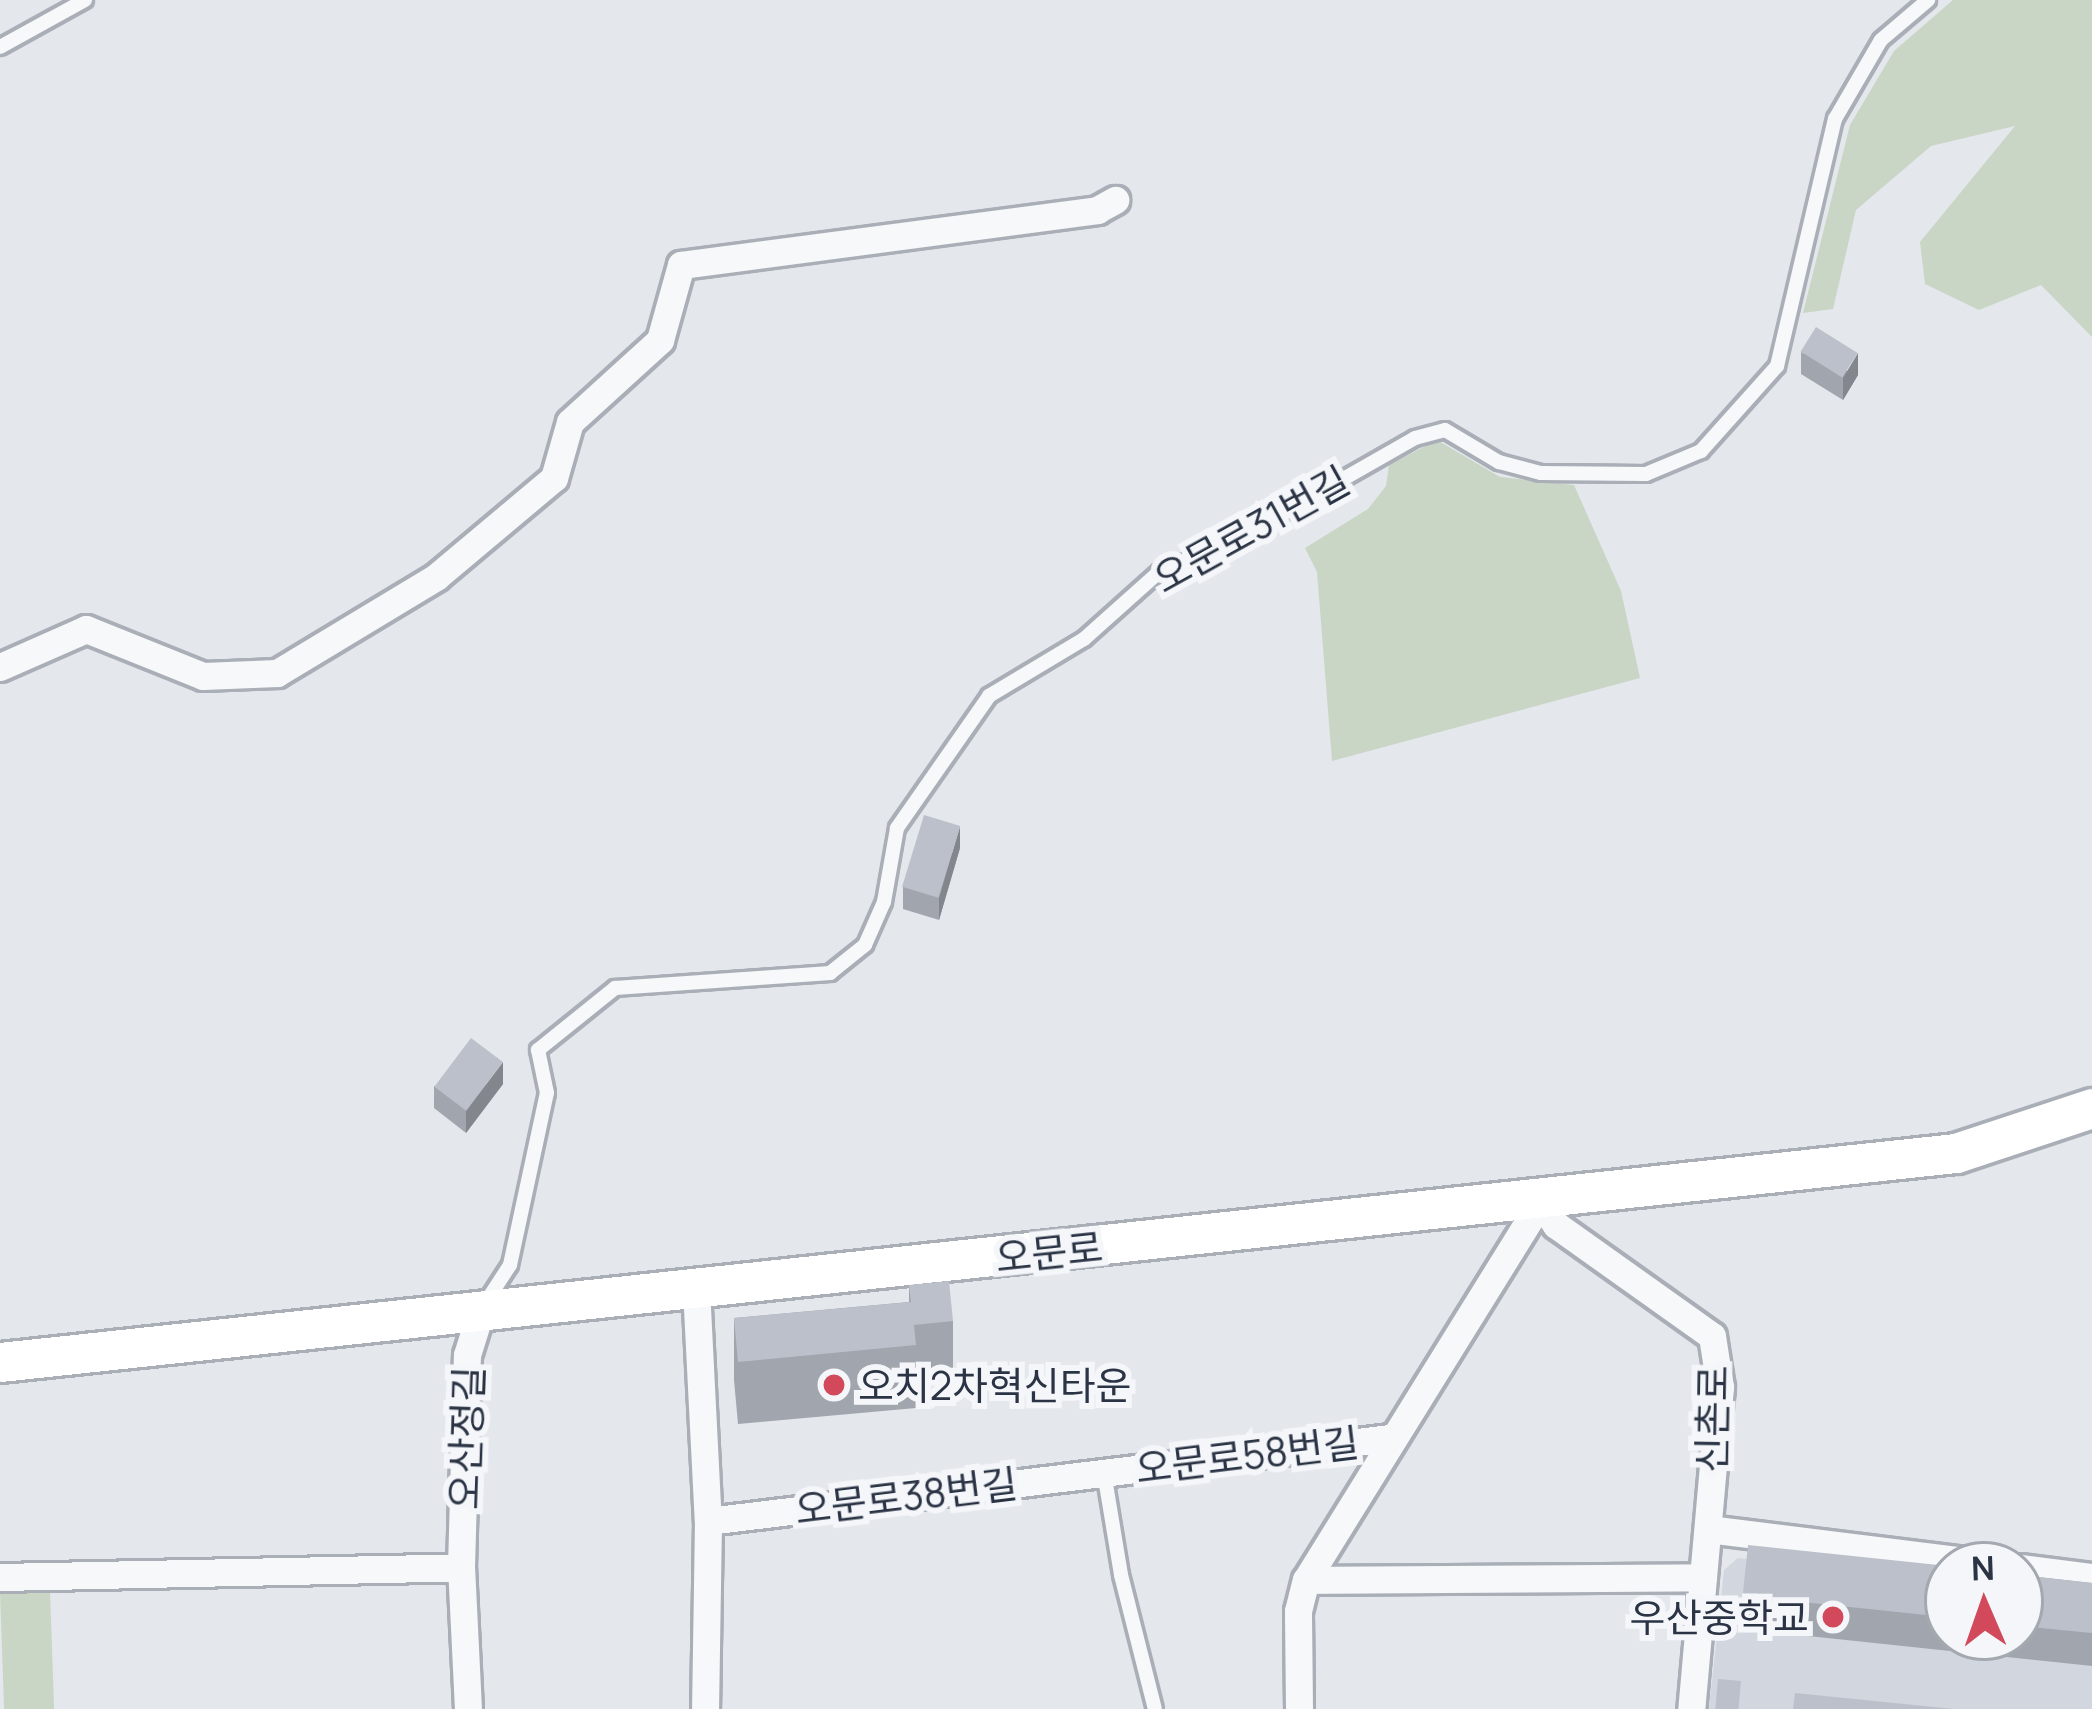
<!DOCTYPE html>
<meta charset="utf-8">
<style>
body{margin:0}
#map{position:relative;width:2092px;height:1709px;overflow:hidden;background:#e4e7ec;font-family:Manrope,"Noto Sans KR",sans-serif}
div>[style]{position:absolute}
.built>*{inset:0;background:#d2d6de}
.green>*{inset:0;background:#c9d6c5;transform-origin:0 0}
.roads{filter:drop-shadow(3px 0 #a9aeb7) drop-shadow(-3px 0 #a9aeb7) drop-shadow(0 3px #a9aeb7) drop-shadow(0 -3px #a9aeb7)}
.lane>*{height:14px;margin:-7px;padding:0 7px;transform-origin:7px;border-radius:7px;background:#f7f8fa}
.street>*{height:27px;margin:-13.5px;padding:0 13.5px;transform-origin:13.5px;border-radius:13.5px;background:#f7f8fa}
.secondary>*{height:39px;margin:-19.5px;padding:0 19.5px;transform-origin:19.5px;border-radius:19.5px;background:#fff}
.wall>*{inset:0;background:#a1a5ae}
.shaded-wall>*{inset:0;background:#83868d}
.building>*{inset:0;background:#bbc0ca;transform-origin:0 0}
.dots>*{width:33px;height:33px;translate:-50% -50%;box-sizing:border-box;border:6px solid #f4f6f9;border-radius:50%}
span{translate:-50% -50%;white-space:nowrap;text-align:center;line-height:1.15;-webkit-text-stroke:12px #f4f6f9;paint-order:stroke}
.street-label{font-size:39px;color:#2b3445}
.poi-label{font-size:39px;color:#2b3445}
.left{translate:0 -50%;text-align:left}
.right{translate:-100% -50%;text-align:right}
.north{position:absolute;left:1924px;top:1541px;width:120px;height:120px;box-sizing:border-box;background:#f4f6f9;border:3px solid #a4a8b1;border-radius:50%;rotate:358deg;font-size:33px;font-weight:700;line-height:48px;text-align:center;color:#2b3445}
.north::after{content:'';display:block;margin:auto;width:42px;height:54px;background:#d1495b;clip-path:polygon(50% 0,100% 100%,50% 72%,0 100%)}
</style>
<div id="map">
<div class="built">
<i style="clip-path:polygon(1738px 1558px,1948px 1582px,1948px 1637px,2020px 1637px,2092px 1598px,2092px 1709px,1709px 1709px,1724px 1570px)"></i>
</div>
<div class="green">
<i style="clip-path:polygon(1953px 0,2092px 0,2092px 337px,2041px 285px,1979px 310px,1925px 284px,1920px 242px,2015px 126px,1931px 146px,1856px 210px,1833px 309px,1803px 313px,1850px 125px,1894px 51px)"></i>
<i style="clip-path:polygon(1437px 440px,1500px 477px,1574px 485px,1621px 591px,1640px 678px,1332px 761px,1317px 572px,1305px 548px,1368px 509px,1386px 486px,1389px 465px)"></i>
<i style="left:50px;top:1591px;width:118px;height:50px;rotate:88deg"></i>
</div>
<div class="roads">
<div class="lane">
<i style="left:0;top:47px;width:97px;rotate:-28.9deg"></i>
<i style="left:484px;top:1305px;width:48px;rotate:-57deg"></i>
<i style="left:510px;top:1265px;width:176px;rotate:-77.9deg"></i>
<i style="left:547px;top:1093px;width:44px;rotate:-101.8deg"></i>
<i style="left:538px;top:1050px;width:99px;rotate:-38.8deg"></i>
<i style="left:615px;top:988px;width:216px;rotate:-4deg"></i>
<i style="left:830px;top:973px;width:45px;rotate:-38.7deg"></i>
<i style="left:865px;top:945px;width:47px;rotate:-66.2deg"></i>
<i style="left:884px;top:902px;width:75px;rotate:-80deg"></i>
<i style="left:897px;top:828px;width:161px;rotate:-55.1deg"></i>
<i style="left:989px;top:696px;width:111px;rotate:-31deg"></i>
<i style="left:1084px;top:639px;width:101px;rotate:-41.8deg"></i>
<i style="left:1159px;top:572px;width:70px;rotate:-21deg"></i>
<i style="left:1224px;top:547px;width:220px;rotate:-29.7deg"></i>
<i style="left:1415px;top:438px;width:31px;rotate:-15deg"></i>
<i style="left:1445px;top:430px;width:63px;rotate:30.7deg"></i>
<i style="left:1499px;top:462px;width:43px;rotate:14.7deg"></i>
<i style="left:1541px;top:473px;width:105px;rotate:0.5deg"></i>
<i style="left:1646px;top:474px;width:60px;rotate:-22.7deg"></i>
<i style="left:1701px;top:451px;width:114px;rotate:-48.2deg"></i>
<i style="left:1777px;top:366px;width:254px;rotate:-76.8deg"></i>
<i style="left:1835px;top:119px;width:91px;rotate:-59.8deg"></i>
<i style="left:1881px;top:40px;width:62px;rotate:-40.4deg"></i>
<i style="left:1104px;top:1472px;width:104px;rotate:80.6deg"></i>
<i style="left:1121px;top:1575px;width:138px;rotate:75.8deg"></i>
</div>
<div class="street">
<i style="left:0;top:667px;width:94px;rotate:-23.8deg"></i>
<i style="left:86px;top:629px;width:126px;rotate:21.9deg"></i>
<i style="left:203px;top:676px;width:74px;rotate:-2.3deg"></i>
<i style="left:277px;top:673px;width:186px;rotate:-31.1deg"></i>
<i style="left:436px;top:577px;width:154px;rotate:-40deg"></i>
<i style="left:554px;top:478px;width:58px;rotate:-74.1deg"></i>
<i style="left:570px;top:422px;width:122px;rotate:-42.3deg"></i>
<i style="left:660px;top:340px;width:78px;rotate:-74.4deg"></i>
<i style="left:681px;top:265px;width:420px;rotate:-7.5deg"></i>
<i style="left:1097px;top:210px;width:21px;rotate:-29deg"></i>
<i style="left:696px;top:1288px;width:233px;rotate:87.1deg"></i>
<i style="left:708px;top:1521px;width:188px;rotate:90.9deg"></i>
<i style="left:708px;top:1521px;width:687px;rotate:-6.94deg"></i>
<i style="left:1708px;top:1529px;width:289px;rotate:7.1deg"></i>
<i style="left:2020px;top:1568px;width:73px;rotate:7.1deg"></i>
<i style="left:0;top:1577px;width:461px;rotate:-1.2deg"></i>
<i style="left:1306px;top:1580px;width:397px;rotate:-0.4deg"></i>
<i style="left:468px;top:1709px;width:142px;rotate:-92.8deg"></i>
<i style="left:461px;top:1567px;width:212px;rotate:-88.4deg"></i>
<i style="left:467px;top:1355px;width:47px;rotate:-72.7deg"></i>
<i style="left:1299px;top:1709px;width:98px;rotate:-90.6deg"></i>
<i style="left:1298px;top:1611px;width:32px;rotate:-76deg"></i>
<i style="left:1306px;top:1580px;width:445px;rotate:-58.2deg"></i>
<i style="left:1540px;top:1202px;width:28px;rotate:55deg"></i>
<i style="left:1556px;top:1225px;width:191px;rotate:35.4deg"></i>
<i style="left:1712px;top:1336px;width:52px;rotate:81.1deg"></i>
<i style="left:1720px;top:1387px;width:323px;rotate:95.1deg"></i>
</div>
<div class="secondary">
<i style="left:0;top:1362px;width:1967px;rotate:-6.1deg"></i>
<i style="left:1956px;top:1153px;width:143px;rotate:-18.3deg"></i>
</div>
</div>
<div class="wall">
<i style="clip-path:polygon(1801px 352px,1858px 375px,1843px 400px,1801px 374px)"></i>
<i style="clip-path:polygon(960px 848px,939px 920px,903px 909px,903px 887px)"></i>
<i style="clip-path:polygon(503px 1084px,466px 1133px,434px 1108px,434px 1086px)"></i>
<i style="clip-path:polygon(909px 1285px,953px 1321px,953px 1383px,916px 1387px,916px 1408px,738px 1424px,734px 1380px,734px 1318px,909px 1302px)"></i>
<i style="clip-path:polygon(1948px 1567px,1948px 1637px,2020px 1637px,2020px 1575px,2092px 1583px,2092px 1666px,1742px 1629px,1742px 1596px)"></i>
</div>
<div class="shaded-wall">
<i style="clip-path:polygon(1858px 353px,1858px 375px,1843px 400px,1843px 378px)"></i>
<i style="clip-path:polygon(960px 826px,960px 848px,939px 920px,939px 898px)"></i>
<i style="clip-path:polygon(503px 1062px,503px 1084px,466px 1133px,466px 1111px)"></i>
</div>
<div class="building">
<i style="left:1816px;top:327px;width:49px;height:29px;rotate:32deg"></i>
<i style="left:924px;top:815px;width:38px;height:75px;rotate:17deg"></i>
<i style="left:471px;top:1038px;width:40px;height:61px;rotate:37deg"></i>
<i style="clip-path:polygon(949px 1281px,953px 1321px,914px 1325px,916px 1345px,738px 1362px,734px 1318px,911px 1302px,909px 1285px)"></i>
<i style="left:1748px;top:1545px;width:201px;height:51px;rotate:6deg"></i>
<i style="clip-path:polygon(2020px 1575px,2092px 1583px,2092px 1633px,2020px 1626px)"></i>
<i style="left:1718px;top:1679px;width:23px;height:30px;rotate:5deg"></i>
<i style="clip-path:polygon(1795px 1693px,1954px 1709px,1793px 1709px)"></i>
</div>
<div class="dots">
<i style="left:834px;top:1385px;background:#d1495b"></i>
<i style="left:1833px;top:1617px;background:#d1495b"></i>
</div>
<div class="street-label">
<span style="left:1251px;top:529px;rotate:-29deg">오문로31번길</span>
<span style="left:1049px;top:1252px;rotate:-6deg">오문로</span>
<span style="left:1712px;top:1419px;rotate:-89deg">신촌로</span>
<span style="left:466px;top:1438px;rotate:-88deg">오산정길</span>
<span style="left:1247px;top:1455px;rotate:-7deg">오문로58번길</span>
<span style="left:906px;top:1496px;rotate:-7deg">오문로38번길</span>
</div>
<div class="poi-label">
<span class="left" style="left:858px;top:1385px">오치2차혁신타운</span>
<span class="right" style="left:1809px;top:1617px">우산중학교</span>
</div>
<div class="north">N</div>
</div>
